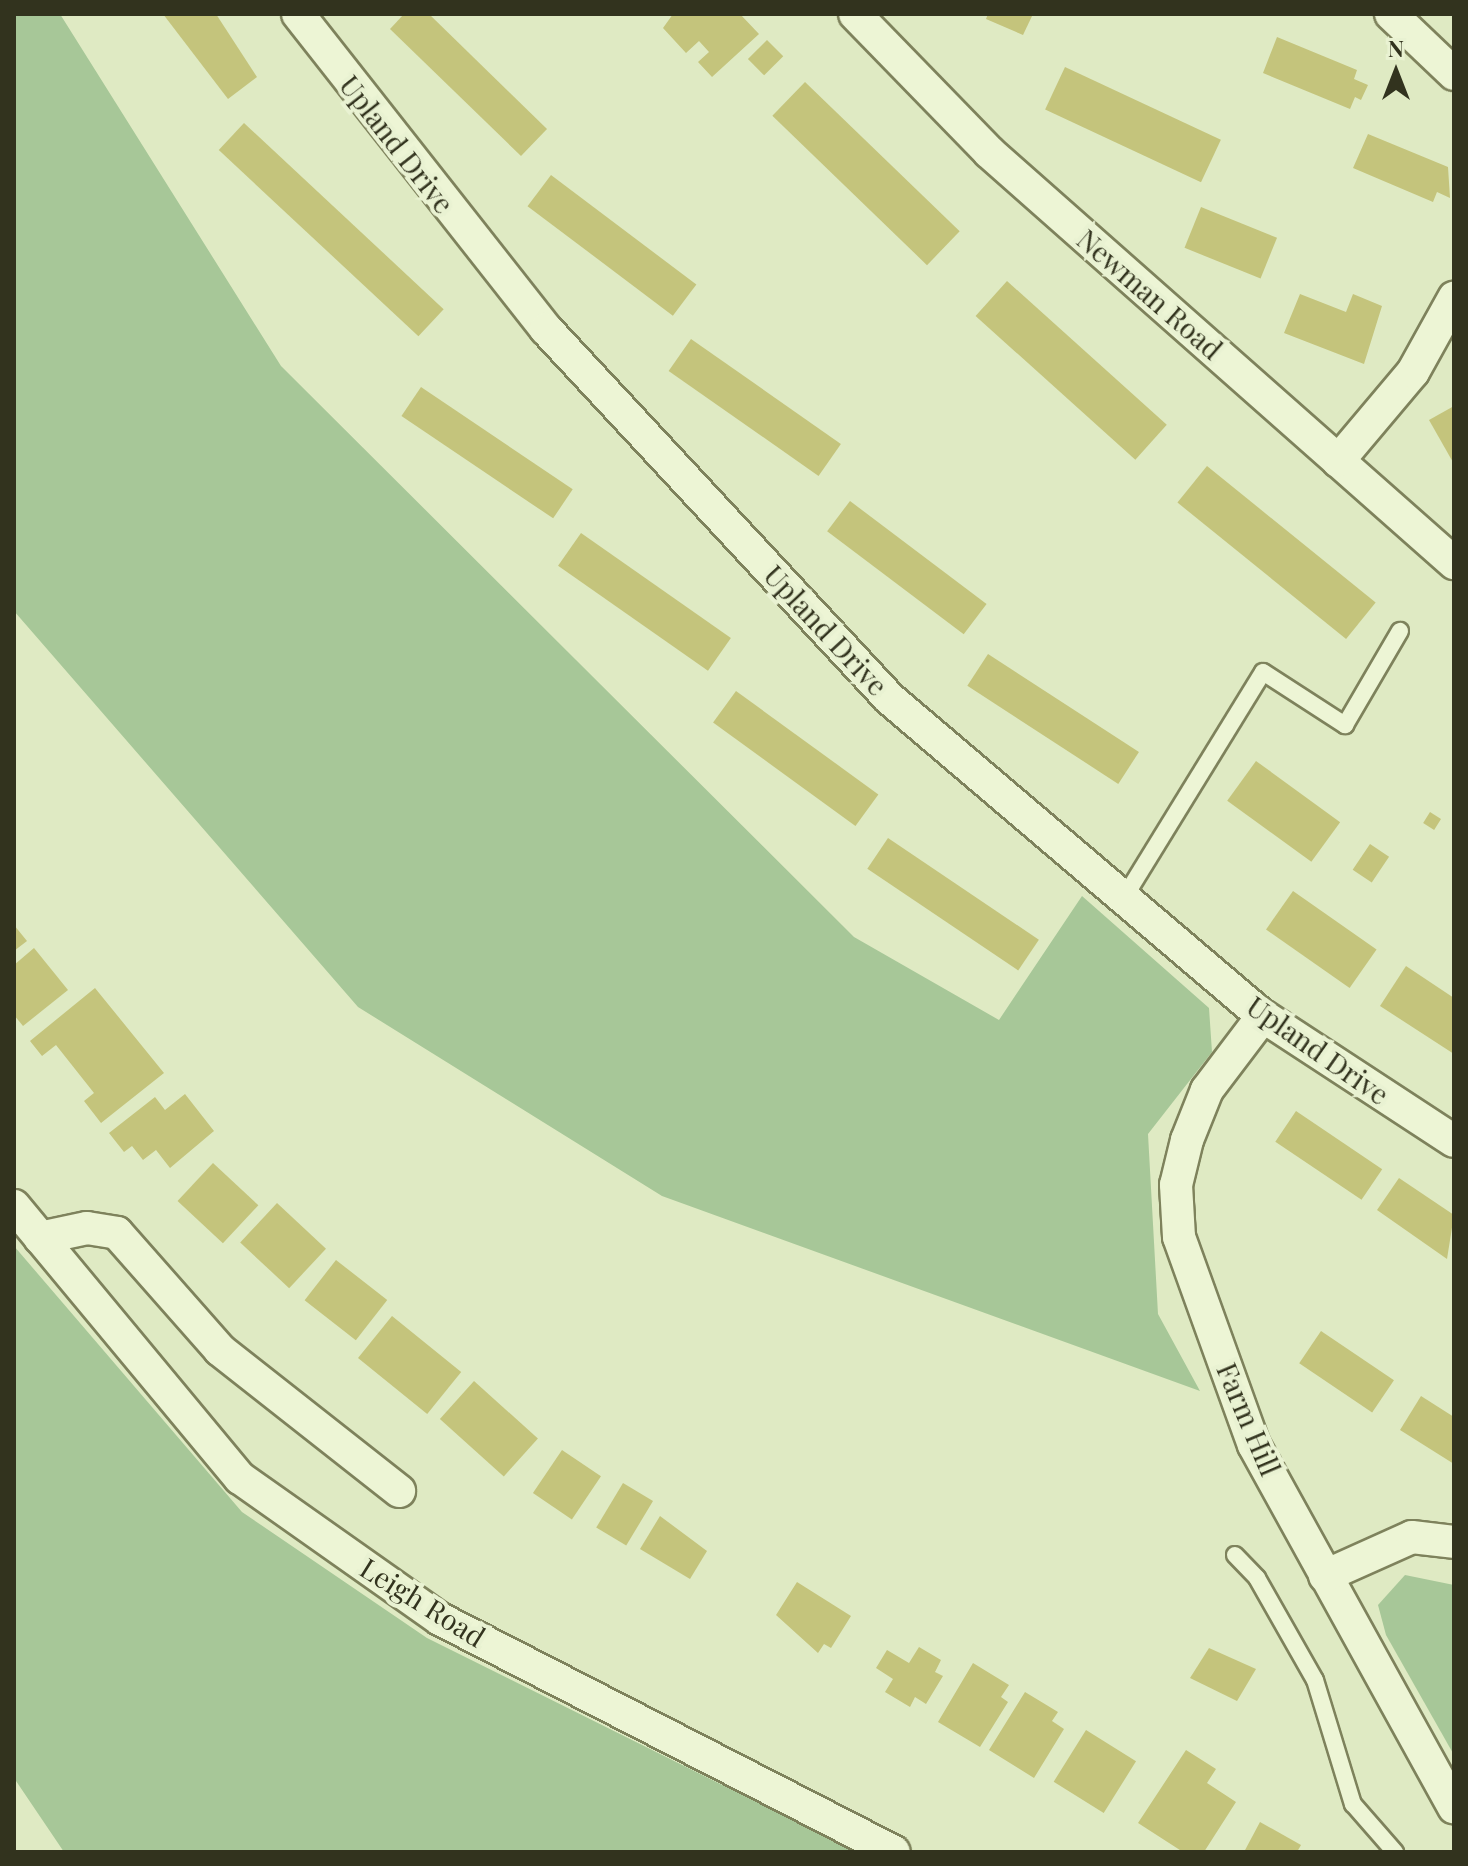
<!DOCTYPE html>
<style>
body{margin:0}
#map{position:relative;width:1468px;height:1866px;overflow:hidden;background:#dfeac3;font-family:"Playfair Display",serif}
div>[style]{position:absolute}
.green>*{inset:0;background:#a7c798}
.building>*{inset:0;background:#c4c47c;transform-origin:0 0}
.roads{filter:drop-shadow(2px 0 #7e825c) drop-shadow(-2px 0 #7e825c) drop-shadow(0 2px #7e825c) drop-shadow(0 -2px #7e825c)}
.service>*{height:16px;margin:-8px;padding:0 8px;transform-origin:8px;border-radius:8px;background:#edf5d5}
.minor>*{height:32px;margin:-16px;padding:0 16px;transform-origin:16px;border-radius:16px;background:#edf5d5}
span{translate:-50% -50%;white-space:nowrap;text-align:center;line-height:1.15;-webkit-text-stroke:8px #e9f2d2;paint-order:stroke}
.street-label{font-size:28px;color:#32331e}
.frame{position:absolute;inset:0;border:16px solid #32331e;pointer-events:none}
.north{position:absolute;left:1356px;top:32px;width:80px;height:80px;-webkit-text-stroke:6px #e9f2d2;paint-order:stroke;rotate:0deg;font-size:22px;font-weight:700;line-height:32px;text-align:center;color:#32331e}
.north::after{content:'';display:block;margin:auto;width:28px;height:36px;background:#32331e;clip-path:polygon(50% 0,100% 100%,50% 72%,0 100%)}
</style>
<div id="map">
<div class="green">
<i style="clip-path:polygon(14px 14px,60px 14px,281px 366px,854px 937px,999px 1020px,1082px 896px,1209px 1008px,1212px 1052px,1148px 1134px,1158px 1314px,1200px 1391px,662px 1196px,358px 1007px,14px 611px)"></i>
<i style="clip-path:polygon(14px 1246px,242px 1512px,427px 1638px,857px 1852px,64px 1852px,14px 1778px)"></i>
<i style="clip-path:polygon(1405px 1575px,1454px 1585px,1454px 1755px,1386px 1635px,1378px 1605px)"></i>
</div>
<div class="building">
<i style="clip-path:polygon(163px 14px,216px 14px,257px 77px,228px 99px)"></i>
<i style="clip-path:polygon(404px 14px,429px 14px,547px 129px,521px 156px,390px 29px)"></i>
<i style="clip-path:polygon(673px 14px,740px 14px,759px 34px,712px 77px,698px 62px,709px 52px,699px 41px,686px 53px,663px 28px)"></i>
<i style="clip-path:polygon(988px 14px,1033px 14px,1023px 35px,986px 19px)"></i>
<i style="clip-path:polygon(1277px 37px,1357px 70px,1354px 79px,1368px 85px,1361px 100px,1355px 97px,1350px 109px,1263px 73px)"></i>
<i style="left:767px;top:40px;width:23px;height:27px;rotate:45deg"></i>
<i style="left:1065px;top:67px;width:172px;height:47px;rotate:25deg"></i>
<i style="left:805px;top:82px;width:215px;height:47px;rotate:44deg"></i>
<i style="left:244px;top:123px;width:273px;height:37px;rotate:43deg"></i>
<i style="clip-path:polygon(1368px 134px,1448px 167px,1450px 198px,1437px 192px,1433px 202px,1353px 168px)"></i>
<i style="left:551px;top:175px;width:182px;height:39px;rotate:37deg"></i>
<i style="left:1201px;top:207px;width:82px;height:44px;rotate:22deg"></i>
<i style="left:1007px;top:281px;width:215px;height:47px;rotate:42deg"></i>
<i style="clip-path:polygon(1300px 294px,1346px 312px,1353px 294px,1382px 306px,1364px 364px,1284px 333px)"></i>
<i style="left:691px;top:339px;width:183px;height:39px;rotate:35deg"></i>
<i style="left:421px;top:387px;width:183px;height:35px;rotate:34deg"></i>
<i style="clip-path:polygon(1454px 406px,1454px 464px,1429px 420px)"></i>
<i style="left:1207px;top:466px;width:217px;height:47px;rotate:39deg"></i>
<i style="left:850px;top:501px;width:171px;height:38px;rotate:37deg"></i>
<i style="left:581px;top:533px;width:183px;height:40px;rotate:35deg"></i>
<i style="left:988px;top:654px;width:180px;height:38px;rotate:33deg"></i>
<i style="left:736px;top:691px;width:176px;height:39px;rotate:36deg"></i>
<i style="left:1256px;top:761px;width:104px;height:49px;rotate:36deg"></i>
<i style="left:1430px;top:812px;width:13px;height:13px;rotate:32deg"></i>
<i style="left:888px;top:838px;width:182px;height:37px;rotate:34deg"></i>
<i style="left:1370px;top:844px;width:23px;height:31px;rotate:34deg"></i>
<i style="left:1293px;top:891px;width:102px;height:47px;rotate:35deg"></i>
<i style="clip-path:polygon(14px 925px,27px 941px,14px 951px)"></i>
<i style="clip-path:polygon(34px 948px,68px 990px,23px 1026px,14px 1015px,14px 965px)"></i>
<i style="clip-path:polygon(1406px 966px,1454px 998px,1454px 1054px,1380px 1006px)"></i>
<i style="clip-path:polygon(95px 988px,164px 1073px,101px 1123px,84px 1101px,94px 1093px,56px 1045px,42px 1056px,30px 1041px)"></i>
<i style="clip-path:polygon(185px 1094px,214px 1131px,170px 1168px,156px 1150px,143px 1160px,132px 1146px,124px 1152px,109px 1133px,155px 1097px,165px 1110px)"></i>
<i style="left:1296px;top:1111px;width:104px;height:37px;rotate:34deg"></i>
<i style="left:213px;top:1163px;width:62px;height:52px;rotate:43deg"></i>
<i style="clip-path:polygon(1399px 1178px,1454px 1215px,1447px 1259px,1377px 1210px)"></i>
<i style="left:277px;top:1203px;width:67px;height:54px;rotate:43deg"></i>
<i style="left:336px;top:1260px;width:65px;height:51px;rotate:38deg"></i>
<i style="left:392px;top:1316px;width:89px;height:54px;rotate:39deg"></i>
<i style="left:1321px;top:1331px;width:88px;height:39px;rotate:34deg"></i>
<i style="left:474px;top:1381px;width:86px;height:51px;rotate:42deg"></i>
<i style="clip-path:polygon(1421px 1396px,1454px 1417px,1454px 1464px,1400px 1430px)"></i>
<i style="left:562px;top:1450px;width:47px;height:52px;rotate:34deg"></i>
<i style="left:623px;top:1483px;width:35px;height:52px;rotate:31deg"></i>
<i style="clip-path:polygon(660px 1516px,707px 1551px,690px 1579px,640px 1549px)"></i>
<i style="clip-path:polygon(797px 1582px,851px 1616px,831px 1648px,824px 1644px,818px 1653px,776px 1615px)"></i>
<i style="clip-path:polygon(919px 1647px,941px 1660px,935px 1672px,943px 1676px,926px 1704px,915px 1697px,910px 1707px,885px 1692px,893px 1679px,876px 1668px,887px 1650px,909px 1663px)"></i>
<i style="clip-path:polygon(1209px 1648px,1256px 1669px,1237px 1701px,1190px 1678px)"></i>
<i style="clip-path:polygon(973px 1663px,1009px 1685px,1001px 1697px,1008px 1702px,980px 1747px,938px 1722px)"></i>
<i style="clip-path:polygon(1025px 1692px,1058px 1712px,1052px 1721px,1064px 1729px,1034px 1778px,989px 1750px)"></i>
<i style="left:1086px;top:1730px;width:59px;height:61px;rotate:32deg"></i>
<i style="clip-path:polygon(1186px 1750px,1216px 1769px,1207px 1783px,1236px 1802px,1204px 1852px,1183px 1852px,1138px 1823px)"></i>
<i style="clip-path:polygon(1260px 1822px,1301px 1845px,1297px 1852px,1244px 1852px)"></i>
</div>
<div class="roads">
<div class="service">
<i style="left:1124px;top:898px;width:265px;rotate:-58.4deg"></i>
<i style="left:1263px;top:672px;width:98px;rotate:32.9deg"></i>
<i style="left:1345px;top:725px;width:109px;rotate:-59.7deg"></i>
<i style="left:1235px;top:1555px;width:32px;rotate:46deg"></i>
<i style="left:1257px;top:1578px;width:117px;rotate:60.4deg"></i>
<i style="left:1315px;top:1680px;width:130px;rotate:73deg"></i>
<i style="left:1353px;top:1804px;width:64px;rotate:48.8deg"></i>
</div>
<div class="minor">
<i style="left:298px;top:14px;width:401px;rotate:51.8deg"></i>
<i style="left:546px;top:329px;width:505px;rotate:47.09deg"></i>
<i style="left:890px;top:699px;width:490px;rotate:40.4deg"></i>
<i style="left:1263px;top:1016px;width:228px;rotate:33.2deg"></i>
<i style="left:855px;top:14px;width:192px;rotate:45.8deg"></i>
<i style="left:989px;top:152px;width:621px;rotate:41.47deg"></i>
<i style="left:1391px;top:14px;width:87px;rotate:43.6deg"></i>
<i style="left:1338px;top:461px;width:116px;rotate:-49.9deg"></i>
<i style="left:1413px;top:372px;width:85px;rotate:-61deg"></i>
<i style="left:1263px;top:1016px;width:93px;rotate:127.1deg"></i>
<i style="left:1207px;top:1090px;width:54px;rotate:111.8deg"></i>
<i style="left:1187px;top:1140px;width:46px;rotate:103.7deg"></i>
<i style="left:1176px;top:1185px;width:52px;rotate:86.7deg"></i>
<i style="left:1179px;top:1237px;width:221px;rotate:70.2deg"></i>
<i style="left:1254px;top:1445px;width:414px;rotate:61.1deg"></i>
<i style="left:14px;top:1206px;width:354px;rotate:50.3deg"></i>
<i style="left:240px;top:1478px;width:245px;rotate:35.2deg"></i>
<i style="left:440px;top:1619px;width:510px;rotate:27.17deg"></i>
<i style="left:40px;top:1238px;width:48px;rotate:-12deg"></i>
<i style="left:87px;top:1228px;width:30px;rotate:9deg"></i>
<i style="left:117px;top:1233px;width:156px;rotate:48.6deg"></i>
<i style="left:220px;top:1350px;width:228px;rotate:38.2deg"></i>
<i style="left:1325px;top:1576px;width:95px;rotate:-24.1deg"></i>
<i style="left:1412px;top:1537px;width:42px;rotate:6.8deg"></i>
</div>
</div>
<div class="street-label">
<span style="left:397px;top:144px;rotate:52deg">Upland Drive</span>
<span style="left:1150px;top:294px;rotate:41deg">Newman Road</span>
<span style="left:826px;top:630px;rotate:47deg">Upland Drive</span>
<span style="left:1318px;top:1050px;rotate:35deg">Upland Drive</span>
<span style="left:1249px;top:1419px;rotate:67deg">Farm Hill</span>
<span style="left:423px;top:1602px;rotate:32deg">Leigh Road</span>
</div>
<div class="frame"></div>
<div class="north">N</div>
</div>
